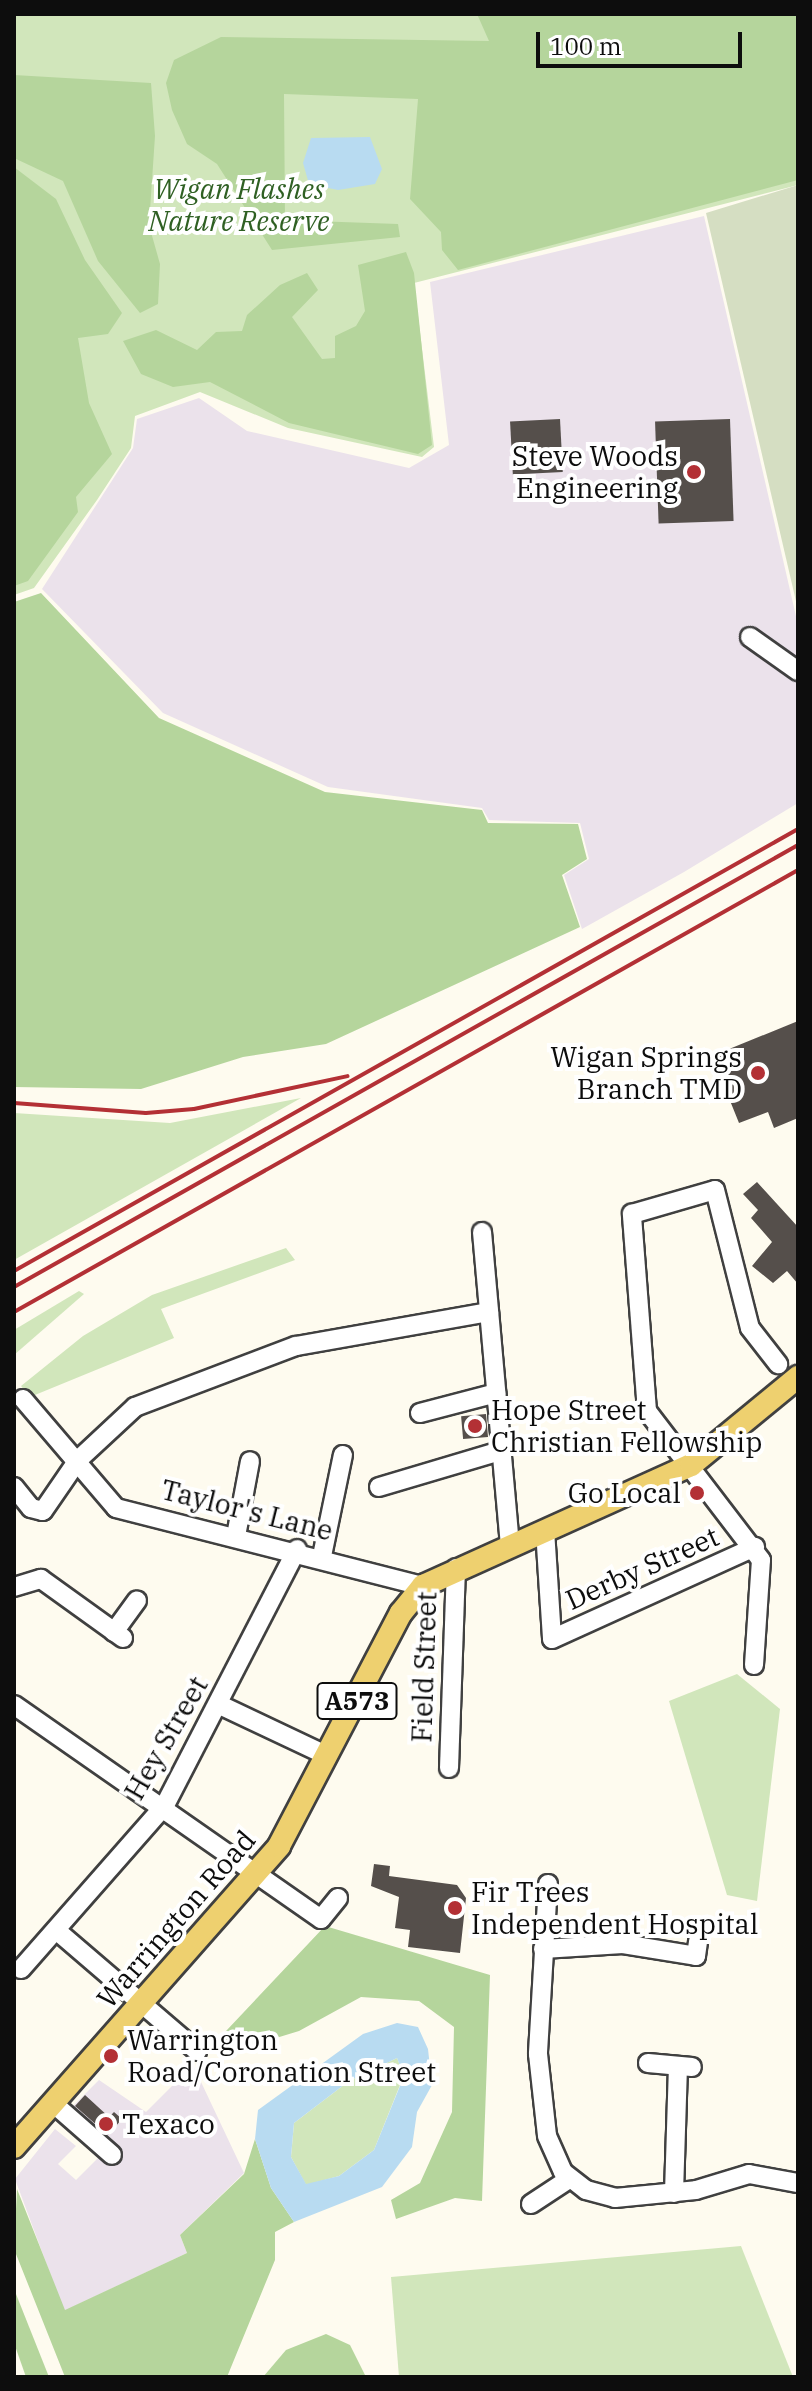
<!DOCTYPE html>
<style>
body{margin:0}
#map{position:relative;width:812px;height:2391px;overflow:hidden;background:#fefbef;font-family:"IBM Plex Serif",serif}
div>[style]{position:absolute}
.industrial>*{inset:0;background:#ebe2eb}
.green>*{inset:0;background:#d1e6bb}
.forest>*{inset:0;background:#b5d59c}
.cemetery>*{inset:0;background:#d5dec2}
.water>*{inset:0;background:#b8dbf1}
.building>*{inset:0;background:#554f4b;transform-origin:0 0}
.roads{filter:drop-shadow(2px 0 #404040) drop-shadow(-2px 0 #404040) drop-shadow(0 2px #404040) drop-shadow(0 -2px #404040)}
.minor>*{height:18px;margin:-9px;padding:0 9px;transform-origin:9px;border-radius:9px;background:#fff}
.major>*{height:22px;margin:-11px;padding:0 11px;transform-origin:11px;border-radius:11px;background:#eed06f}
.rail>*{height:4px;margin:-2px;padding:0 2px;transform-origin:2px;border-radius:2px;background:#b33035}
.dots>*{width:22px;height:22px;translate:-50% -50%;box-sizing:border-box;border:4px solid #fff;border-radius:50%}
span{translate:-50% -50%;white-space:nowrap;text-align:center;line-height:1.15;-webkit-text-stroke:8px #fff;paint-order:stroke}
.shield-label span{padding:2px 6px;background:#fff;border:2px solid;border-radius:6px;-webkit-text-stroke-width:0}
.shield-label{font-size:26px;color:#0d0d0d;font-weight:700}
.park-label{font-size:28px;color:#2f6023;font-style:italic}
.poi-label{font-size:28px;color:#0d0d0d}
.right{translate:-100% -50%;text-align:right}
.left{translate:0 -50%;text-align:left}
.street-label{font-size:28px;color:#0d0d0d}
.frame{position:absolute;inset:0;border:16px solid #0d0d0d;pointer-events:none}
.scale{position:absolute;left:536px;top:32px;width:206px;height:36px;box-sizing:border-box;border:4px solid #0d0d0d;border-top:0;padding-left:10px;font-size:24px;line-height:28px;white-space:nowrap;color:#0d0d0d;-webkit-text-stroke:6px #fff;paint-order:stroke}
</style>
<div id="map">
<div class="industrial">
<i style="clip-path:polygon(704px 216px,798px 625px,798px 803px,684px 872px,582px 929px,564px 875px,589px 859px,580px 823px,489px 820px,482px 808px,328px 787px,163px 713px,42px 589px,133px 448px,137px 419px,199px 398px,247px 431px,409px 468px,449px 445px,430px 282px)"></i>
<i style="clip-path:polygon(193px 2065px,244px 2173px,180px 2235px,187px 2253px,64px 2311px,15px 2179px,55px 2129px,76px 2146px,58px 2164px,76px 2180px,107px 2149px,68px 2111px,99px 2080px,146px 2112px)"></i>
</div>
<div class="green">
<i style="clip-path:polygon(14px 14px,798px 14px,798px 185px,414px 283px,434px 447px,422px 457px,288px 428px,200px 392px,135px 416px,131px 448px,97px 500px,34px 588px,14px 595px)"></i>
<i style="clip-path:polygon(301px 1098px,14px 1260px,14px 1113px,170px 1123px)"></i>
<i style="clip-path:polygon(286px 1248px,295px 1260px,161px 1309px,174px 1338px,30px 1397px,21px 1386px,83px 1336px,152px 1295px)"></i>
<i style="clip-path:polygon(79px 1291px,84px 1294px,14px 1355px,14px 1330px)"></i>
<i style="clip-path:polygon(737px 1674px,780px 1709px,757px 1901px,727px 1895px,669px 1701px)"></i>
<i style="clip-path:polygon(397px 2058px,404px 2075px,374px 2150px,339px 2176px,306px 2185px,291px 2157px,294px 2123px,349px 2081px)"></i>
<i style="clip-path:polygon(741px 2246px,793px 2377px,399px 2377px,391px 2277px)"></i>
</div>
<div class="forest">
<i style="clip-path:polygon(477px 14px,798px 14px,798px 180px,458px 270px,442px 250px,441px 232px,410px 199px,418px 99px,284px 94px,285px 220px,398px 224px,400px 237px,272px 250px,217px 164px,187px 144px,172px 110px,166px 83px,174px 60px,221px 37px,489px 41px)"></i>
<i style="clip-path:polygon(14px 75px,151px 83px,155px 136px,149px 225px,160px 264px,158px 304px,140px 313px,98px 261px,63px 181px,14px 158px)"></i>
<i style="clip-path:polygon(14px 167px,56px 199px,85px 260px,122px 313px,108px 334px,78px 338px,89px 403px,112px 454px,76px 497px,78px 512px,28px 581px,14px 586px)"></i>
<i style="clip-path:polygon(406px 252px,414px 273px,432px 445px,418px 454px,289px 423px,210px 382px,173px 387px,141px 374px,123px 341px,156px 330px,197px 350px,216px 332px,242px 331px,247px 315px,280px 285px,307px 273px,318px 290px,292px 317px,322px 359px,335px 358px,335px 336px,356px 326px,365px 311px,358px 265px)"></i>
<i style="clip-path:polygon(41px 593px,159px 718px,325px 792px,482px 810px,488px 823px,578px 824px,587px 859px,562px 875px,580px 927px,326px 1044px,243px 1057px,141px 1089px,14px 1087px,14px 602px)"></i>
<i style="clip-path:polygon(325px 1926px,490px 1975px,482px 2201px,455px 2198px,396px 2219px,391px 2200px,420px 2183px,452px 2112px,454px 2027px,419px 2001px,361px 1997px,299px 2031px,237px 2050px,210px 2048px)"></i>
<i style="clip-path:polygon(255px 2139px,271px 2188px,294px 2222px,275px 2232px,275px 2260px,227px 2377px,65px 2377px,14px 2249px,17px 2189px,65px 2310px,187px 2253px,180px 2235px,244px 2174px)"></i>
<i style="clip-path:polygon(14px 2289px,49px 2377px,26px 2377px,14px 2343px)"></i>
<i style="clip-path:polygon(326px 2334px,350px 2345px,366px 2377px,263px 2377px,286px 2350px)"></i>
</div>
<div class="cemetery">
<i style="clip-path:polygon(798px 185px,798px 610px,706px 213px)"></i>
</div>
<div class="water">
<i style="clip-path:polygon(370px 137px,382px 169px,375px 184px,338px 190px,309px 184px,303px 163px,311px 138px)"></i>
<i style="clip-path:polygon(evenodd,397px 2023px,418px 2027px,428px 2049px,432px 2085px,417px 2112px,412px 2147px,382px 2187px,294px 2222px,271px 2188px,255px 2139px,258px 2110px,363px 2034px,397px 2023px,397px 2058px,404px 2076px,374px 2150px,339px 2176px,306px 2184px,291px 2157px,294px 2123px,349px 2081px,397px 2058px)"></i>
</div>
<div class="building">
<i style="left:560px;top:419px;width:53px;height:50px;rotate:87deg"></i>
<i style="left:730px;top:419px;width:102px;height:75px;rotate:88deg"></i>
<i style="clip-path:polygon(798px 1021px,798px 1118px,774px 1128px,768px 1112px,739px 1123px,712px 1056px)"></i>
<i style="clip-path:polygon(757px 1182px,798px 1227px,798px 1284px,787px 1271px,773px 1283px,752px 1266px,772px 1242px,751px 1218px,758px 1210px,743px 1194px)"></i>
<i style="left:486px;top:1414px;width:23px;height:25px;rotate:85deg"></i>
<i style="clip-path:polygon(374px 1864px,390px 1866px,389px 1876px,457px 1885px,466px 1898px,460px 1953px,408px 1947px,410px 1930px,395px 1928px,399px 1897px,371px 1886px)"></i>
<i style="clip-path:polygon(85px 2095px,109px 2117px,114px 2112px,122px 2119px,108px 2135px,75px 2106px)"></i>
</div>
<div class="roads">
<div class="minor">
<i style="left:750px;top:637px;width:59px;rotate:35.3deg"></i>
<i style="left:482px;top:1232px;width:314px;rotate:84.9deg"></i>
<i style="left:23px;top:1399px;width:143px;rotate:49.5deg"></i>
<i style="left:116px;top:1508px;width:317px;rotate:14.3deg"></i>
<i style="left:420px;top:1413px;width:79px;rotate:-14.7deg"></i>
<i style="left:14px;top:1487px;width:27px;rotate:51deg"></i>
<i style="left:31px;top:1508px;width:12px;rotate:14deg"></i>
<i style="left:43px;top:1511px;width:62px;rotate:-55.5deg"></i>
<i style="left:78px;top:1460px;width:78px;rotate:-42.9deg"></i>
<i style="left:135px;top:1407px;width:172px;rotate:-20.8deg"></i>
<i style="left:296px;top:1346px;width:196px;rotate:-10deg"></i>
<i style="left:379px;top:1487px;width:126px;rotate:-16.6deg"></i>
<i style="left:545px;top:1530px;width:109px;rotate:86.3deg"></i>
<i style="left:552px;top:1639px;width:223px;rotate:-24.4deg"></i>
<i style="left:236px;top:1536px;width:76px;rotate:-79.4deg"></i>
<i style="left:322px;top:1556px;width:103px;rotate:-78.3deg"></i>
<i style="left:14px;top:1587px;width:28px;rotate:-17deg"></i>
<i style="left:41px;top:1579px;width:101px;rotate:35.7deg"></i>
<i style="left:114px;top:1632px;width:39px;rotate:-54deg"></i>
<i style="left:754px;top:1665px;width:105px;rotate:-86.2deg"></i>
<i style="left:761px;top:1560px;width:188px;rotate:-127.4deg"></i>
<i style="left:647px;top:1411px;width:198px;rotate:-94.4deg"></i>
<i style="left:632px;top:1214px;width:86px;rotate:-16.1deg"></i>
<i style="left:715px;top:1190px;width:142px;rotate:75.8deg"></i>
<i style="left:750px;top:1328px;width:46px;rotate:52.1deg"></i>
<i style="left:14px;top:1705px;width:374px;rotate:34.9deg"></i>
<i style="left:321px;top:1919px;width:27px;rotate:-51deg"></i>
<i style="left:220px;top:1705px;width:119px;rotate:25.3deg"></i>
<i style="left:449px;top:1768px;width:200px;rotate:-88deg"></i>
<i style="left:548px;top:1884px;width:170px;rotate:93.4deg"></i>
<i style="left:538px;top:2054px;width:82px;rotate:83.7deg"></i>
<i style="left:547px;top:2136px;width:39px;rotate:66deg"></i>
<i style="left:563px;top:2172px;width:29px;rotate:38deg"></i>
<i style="left:586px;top:2190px;width:30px;rotate:15deg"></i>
<i style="left:615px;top:2198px;width:81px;rotate:-5.6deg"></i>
<i style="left:696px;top:2190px;width:55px;rotate:-16.8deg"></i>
<i style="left:749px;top:2174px;width:50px;rotate:10.4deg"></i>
<i style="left:56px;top:1930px;width:186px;rotate:40.6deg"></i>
<i style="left:543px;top:1949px;width:80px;rotate:-3.6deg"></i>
<i style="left:623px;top:1944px;width:74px;rotate:9.3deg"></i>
<i style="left:696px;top:1956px;width:15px;rotate:-82deg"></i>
<i style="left:21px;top:1969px;width:218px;rotate:-48.7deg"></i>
<i style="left:165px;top:1805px;width:288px;rotate:-62.7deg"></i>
<i style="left:648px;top:2063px;width:44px;rotate:5.2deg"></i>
<i style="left:54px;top:2104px;width:77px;rotate:41.3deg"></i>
<i style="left:674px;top:2193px;width:127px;rotate:-88.2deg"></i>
<i style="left:531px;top:2204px;width:45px;rotate:-33.3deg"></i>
</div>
<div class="major">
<i style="left:14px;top:2147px;width:401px;rotate:-48.6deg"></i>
<i style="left:279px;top:1846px;width:263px;rotate:-62.4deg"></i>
<i style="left:401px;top:1613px;width:35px;rotate:-51deg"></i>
<i style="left:423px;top:1586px;width:294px;rotate:-24.3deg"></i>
<i style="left:691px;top:1465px;width:139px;rotate:-39.4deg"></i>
</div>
</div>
<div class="rail">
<i style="left:14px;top:1103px;width:132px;rotate:4.3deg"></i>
<i style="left:146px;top:1113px;width:48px;rotate:-4.8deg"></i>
<i style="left:194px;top:1109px;width:157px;rotate:-12.1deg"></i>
<i style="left:14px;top:1271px;width:900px;rotate:-29.41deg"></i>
<i style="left:14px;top:1287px;width:900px;rotate:-29.41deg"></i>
<i style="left:14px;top:1312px;width:900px;rotate:-29.41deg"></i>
</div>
<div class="dots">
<i style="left:694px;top:472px;background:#b33035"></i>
<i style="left:758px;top:1073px;background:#b33035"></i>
<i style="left:475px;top:1426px;background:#b33035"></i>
<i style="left:697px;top:1493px;background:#b33035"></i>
<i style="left:455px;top:1908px;background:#b33035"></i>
<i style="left:111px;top:2056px;background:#b33035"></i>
<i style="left:106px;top:2124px;background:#b33035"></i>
</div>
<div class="shield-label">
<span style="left:357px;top:1701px">A573</span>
</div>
<div class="park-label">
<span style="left:239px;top:205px">Wigan Flashes<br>Nature Reserve</span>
</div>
<div class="poi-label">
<span class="right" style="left:678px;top:472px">Steve Woods<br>Engineering</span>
<span class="right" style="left:742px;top:1073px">Wigan Springs<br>Branch TMD</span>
<span class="left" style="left:491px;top:1426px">Hope Street<br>Christian Fellowship</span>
<span class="right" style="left:681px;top:1493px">Go Local</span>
<span class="left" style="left:471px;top:1908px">Fir Trees<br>Independent Hospital</span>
<span class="left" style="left:127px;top:2056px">Warrington<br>Road/Coronation Street</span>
<span class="left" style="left:122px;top:2124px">Texaco</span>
</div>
<div class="street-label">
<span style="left:247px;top:1510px;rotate:14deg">Taylor's Lane</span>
<span style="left:642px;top:1568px;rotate:-24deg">Derby Street</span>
<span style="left:424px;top:1667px;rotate:-88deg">Field Street</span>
<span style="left:166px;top:1738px;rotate:-60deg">Hey Street</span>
<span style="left:176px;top:1919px;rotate:-49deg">Warrington Road</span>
</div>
<div class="frame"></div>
<div class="scale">100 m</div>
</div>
